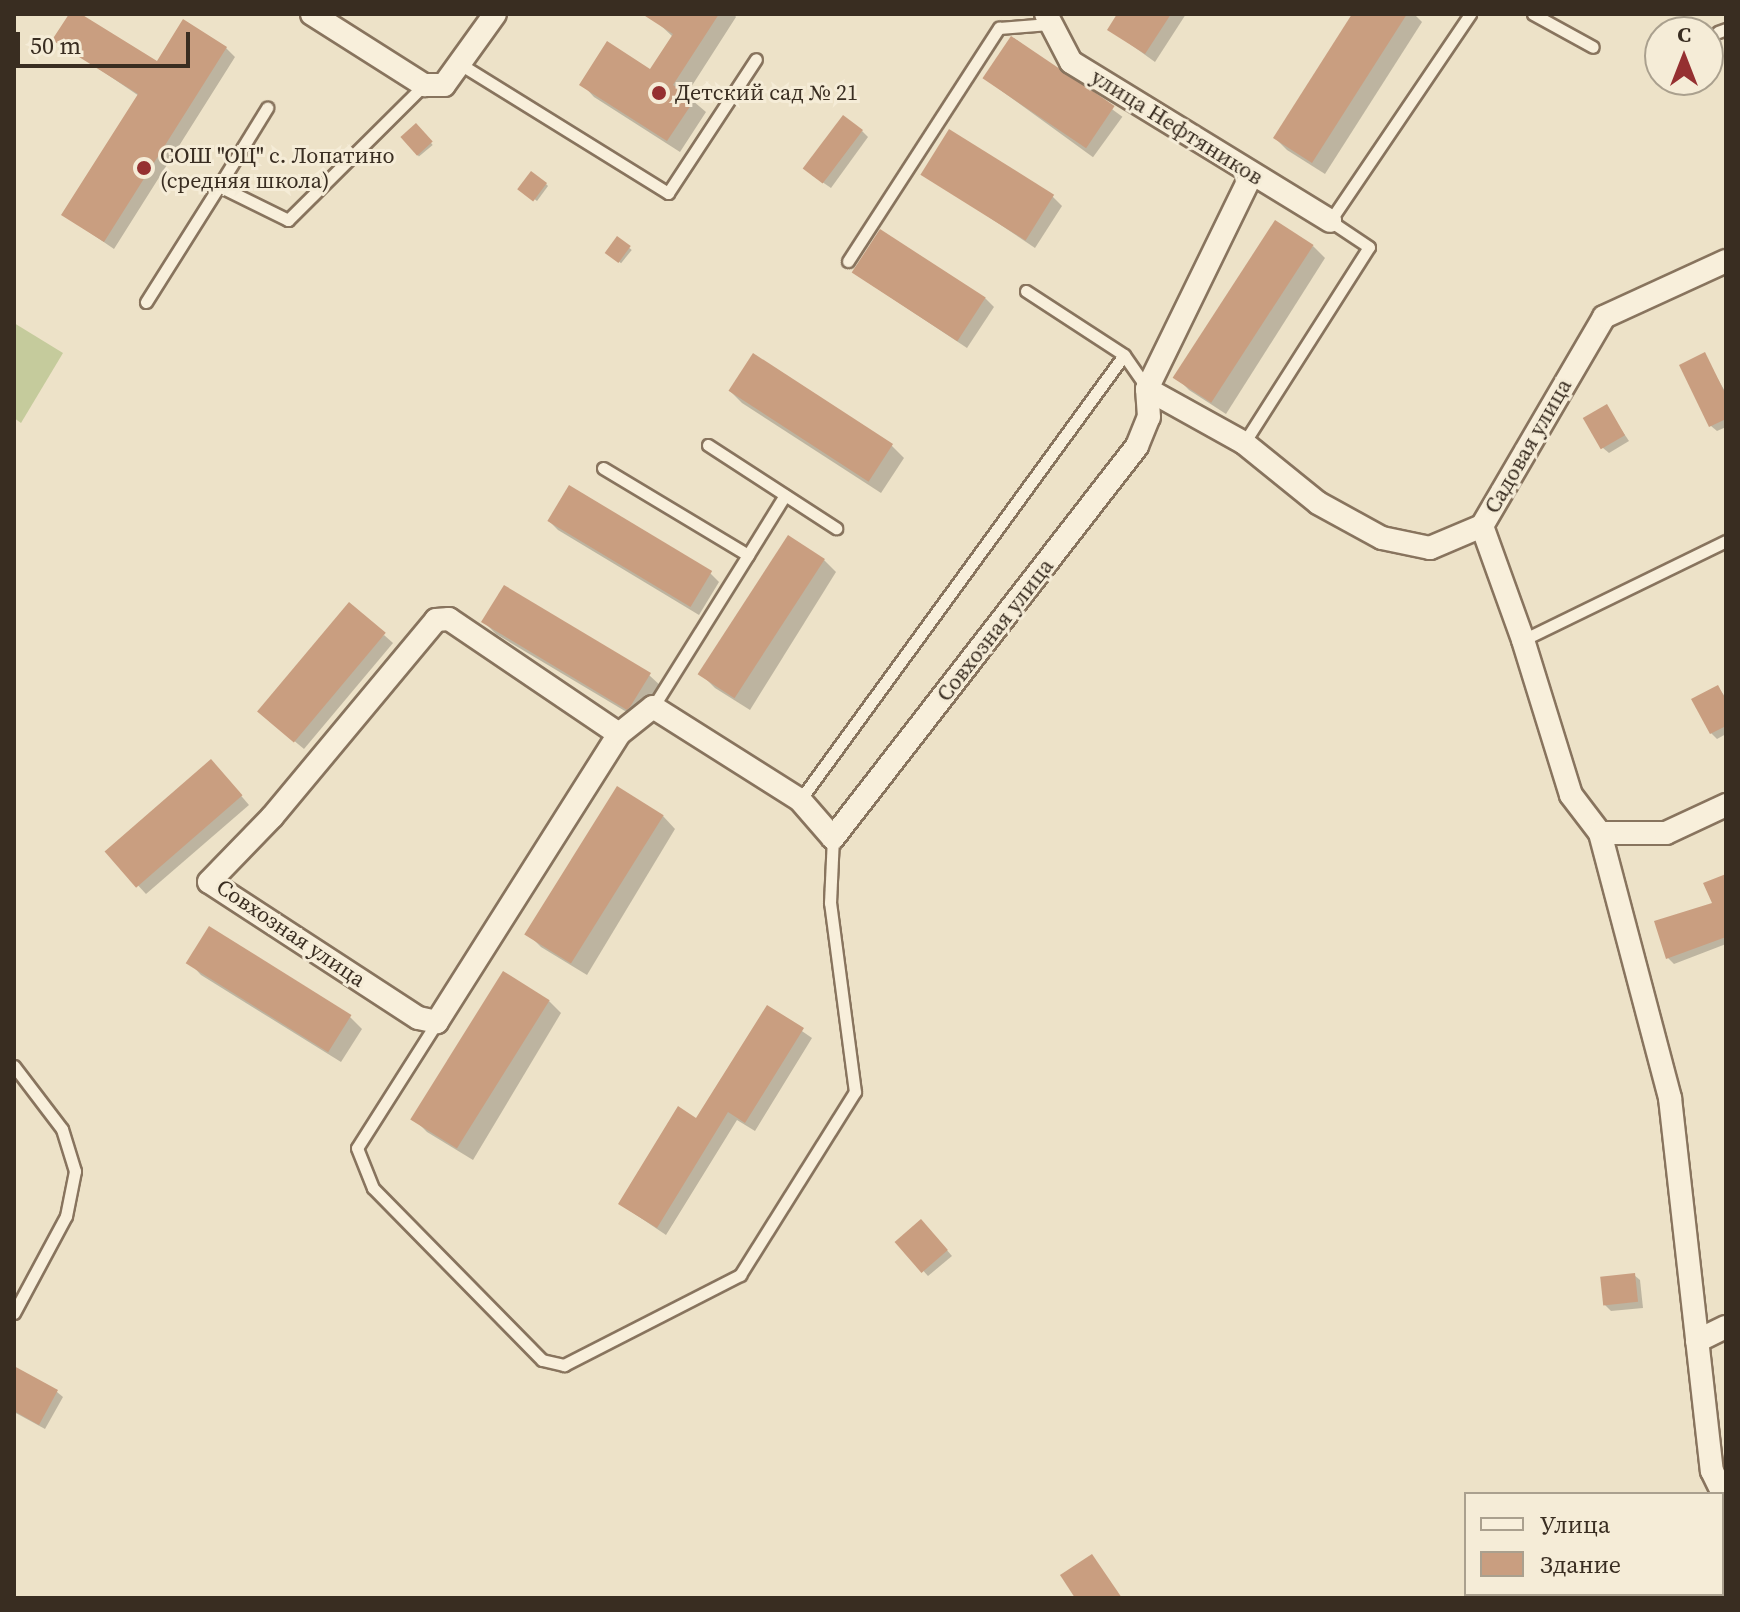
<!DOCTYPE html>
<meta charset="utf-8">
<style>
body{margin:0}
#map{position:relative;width:1740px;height:1612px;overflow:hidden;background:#ede2c8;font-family:"Source Serif 4",serif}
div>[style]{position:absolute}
.green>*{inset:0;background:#c5cb9c}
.shadow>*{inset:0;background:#0003;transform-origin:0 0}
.building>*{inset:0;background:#c99e80;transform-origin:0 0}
.roads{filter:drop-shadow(2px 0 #88745e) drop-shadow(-2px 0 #88745e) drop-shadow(0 2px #88745e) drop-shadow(0 -2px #88745e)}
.lane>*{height:11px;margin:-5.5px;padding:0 5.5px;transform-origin:5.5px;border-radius:5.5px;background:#f8efdb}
.street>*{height:22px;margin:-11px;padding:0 11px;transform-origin:11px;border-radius:11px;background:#f8efdb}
.dots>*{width:22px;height:22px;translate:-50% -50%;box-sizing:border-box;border:4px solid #f5ecd7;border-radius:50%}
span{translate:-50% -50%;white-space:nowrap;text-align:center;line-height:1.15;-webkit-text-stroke:6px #f5ecd7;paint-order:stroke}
.poi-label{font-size:22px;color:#392d21}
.left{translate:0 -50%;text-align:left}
.street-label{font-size:22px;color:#392d21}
.frame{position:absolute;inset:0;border:16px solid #392d21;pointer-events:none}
.legend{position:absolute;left:1464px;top:1492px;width:260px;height:104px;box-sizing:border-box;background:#f5ecd7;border:2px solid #aaa08e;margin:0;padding:10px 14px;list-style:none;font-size:24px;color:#392d21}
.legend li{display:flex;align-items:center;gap:16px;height:40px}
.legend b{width:40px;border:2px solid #aaa08e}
.north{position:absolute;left:1644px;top:16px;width:80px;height:80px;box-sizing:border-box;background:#f5ecd7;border:2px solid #aaa08e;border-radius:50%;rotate:0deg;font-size:22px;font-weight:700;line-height:32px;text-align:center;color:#392d21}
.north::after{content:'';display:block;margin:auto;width:28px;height:36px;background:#953031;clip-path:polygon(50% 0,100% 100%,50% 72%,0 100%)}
.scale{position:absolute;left:16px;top:32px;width:174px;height:36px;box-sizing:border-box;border:4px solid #392d21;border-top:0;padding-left:10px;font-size:24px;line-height:28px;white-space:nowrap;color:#392d21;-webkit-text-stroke:6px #f5ecd7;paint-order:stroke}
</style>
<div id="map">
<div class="green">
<i style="clip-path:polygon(14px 323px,63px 353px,21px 423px,14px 418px)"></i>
</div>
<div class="shadow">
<i style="clip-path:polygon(71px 14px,78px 14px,157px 64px,226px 48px,235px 57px,114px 249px,64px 215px,139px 96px,55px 39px)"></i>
<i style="clip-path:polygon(660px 14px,734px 14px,736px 17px,686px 95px,706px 112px,680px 152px,594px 97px,582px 84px,651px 71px,673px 37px,656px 21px)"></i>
<i style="clip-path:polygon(1119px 14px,1186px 14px,1155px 62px,1109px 29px)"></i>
<i style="clip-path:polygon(1355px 14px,1414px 14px,1422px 22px,1325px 174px,1287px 150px,1275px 138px)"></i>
<i style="left:1014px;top:38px;width:134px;height:50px;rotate:36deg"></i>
<i style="left:416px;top:125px;width:26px;height:18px;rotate:50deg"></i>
<i style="clip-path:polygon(862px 131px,868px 137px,831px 188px,812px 175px)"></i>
<i style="clip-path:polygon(923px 173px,1053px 197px,1062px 206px,1035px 248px)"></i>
<i style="clip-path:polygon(546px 184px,548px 186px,537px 201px,521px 189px)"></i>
<i style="left:617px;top:238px;width:19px;height:17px;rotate:39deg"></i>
<i style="clip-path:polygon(1313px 246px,1325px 258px,1226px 414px,1189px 390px,1177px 378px)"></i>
<i style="clip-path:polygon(854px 273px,985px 298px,994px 307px,967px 348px)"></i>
<i style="clip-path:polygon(1704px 355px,1726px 393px,1726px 427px,1717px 431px,1711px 426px)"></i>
<i style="clip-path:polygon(753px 356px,892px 446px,904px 458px,881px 493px,742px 403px,730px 391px)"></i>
<i style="clip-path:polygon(1606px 407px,1629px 441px,1609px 453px,1603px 448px)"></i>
<i style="clip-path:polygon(549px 521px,710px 573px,719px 582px,699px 615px,558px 530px)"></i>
<i style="clip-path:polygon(824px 560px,836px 572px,750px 710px,715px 688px,703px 676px)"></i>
<i style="clip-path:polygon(484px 622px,649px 675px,662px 687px,640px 720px,496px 634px)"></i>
<i style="clip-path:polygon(384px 635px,393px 643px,304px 749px,269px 720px)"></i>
<i style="clip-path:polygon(1718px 687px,1726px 698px,1726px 734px,1717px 739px,1711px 733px)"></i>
<i style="clip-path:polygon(220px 771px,249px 805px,146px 894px,107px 852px)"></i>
<i style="clip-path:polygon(663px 816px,675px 829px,587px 975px,541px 947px,529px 935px)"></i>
<i style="clip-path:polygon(1726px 876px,1726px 944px,1674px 964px,1668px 958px,1714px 904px)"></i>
<i style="clip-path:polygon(210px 929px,350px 1017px,362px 1029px,341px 1062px,201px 975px,189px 962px)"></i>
<i style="clip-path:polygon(549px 1001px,561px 1013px,473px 1160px,427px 1132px,415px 1120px)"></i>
<i style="clip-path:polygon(767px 1007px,812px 1038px,755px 1131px,737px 1120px,666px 1235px,620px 1204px,697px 1120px)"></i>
<i style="clip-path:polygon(927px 1227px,952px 1256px,928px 1276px,897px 1242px)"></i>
<i style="clip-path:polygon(1634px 1275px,1640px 1280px,1643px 1308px,1611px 1311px,1605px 1305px)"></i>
<i style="clip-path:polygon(14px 1382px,57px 1392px,63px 1397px,45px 1429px,14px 1412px)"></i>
</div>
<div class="building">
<i style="clip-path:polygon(69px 14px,81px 14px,157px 61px,183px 19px,227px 47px,104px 242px,61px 215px,138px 94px,52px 40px)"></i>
<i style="clip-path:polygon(642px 14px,719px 14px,673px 85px,695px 99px,667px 141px,579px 85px,607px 41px,650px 69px,673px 34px)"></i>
<i style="clip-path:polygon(1117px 14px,1171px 14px,1145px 54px,1107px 30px)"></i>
<i style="clip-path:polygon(1352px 14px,1407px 14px,1312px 163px,1273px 138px)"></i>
<i style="left:1011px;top:36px;width:125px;height:51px;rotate:34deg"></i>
<i style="left:843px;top:115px;width:25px;height:67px;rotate:37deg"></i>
<i style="left:416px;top:123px;width:25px;height:21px;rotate:48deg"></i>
<i style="left:949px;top:129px;width:124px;height:54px;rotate:32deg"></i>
<i style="left:531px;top:171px;width:20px;height:23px;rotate:37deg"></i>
<i style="left:1275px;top:220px;width:46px;height:188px;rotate:33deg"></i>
<i style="left:880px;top:229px;width:126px;height:52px;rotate:33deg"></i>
<i style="left:617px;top:236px;width:17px;height:21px;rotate:36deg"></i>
<i style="clip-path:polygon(1705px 352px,1726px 395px,1726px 419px,1709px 427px,1679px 365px)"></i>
<i style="left:753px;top:353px;width:167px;height:45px;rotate:33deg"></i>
<i style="left:1607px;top:404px;width:36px;height:28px;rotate:60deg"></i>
<i style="left:569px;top:485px;width:167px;height:42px;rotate:31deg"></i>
<i style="left:788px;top:535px;width:44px;height:166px;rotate:33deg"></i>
<i style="clip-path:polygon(504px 585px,651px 673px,630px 707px,627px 710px,481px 622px)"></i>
<i style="left:349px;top:602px;width:48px;height:143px;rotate:40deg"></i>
<i style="clip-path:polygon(1718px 685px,1726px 700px,1726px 726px,1710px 734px,1691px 699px)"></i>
<i style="left:211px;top:759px;width:48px;height:141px;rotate:49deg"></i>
<i style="left:617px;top:786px;width:55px;height:175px;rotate:32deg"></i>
<i style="clip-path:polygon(1726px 874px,1726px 937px,1666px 959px,1654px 921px,1712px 903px,1703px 883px)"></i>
<i style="left:209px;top:926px;width:168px;height:44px;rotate:32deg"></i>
<i style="left:503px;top:971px;width:55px;height:175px;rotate:32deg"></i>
<i style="clip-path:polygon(767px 1005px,804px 1028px,745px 1123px,728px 1112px,657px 1228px,618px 1204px,678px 1106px,696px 1118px)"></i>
<i style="left:921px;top:1219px;width:41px;height:35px;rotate:49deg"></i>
<i style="left:1635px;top:1273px;width:29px;height:35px;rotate:84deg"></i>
<i style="clip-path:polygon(14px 1366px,58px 1390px,39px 1425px,14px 1411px)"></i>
<i style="clip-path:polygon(1092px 1554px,1122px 1598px,1075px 1598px,1060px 1575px)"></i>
</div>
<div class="roads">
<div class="lane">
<i style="left:1533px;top:14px;width:68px;rotate:28.8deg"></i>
<i style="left:1718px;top:32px;width:9px;rotate:-21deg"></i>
<i style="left:460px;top:64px;width:245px;rotate:31.8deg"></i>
<i style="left:668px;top:193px;width:160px;rotate:-56.7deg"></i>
<i style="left:219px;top:186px;width:92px;rotate:-58.4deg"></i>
<i style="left:848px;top:261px;width:278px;rotate:-57.1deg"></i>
<i style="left:999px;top:28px;width:50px;rotate:-4.6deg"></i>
<i style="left:1026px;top:291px;width:117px;rotate:33.1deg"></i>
<i style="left:1124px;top:355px;width:40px;rotate:55.1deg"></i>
<i style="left:146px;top:302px;width:137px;rotate:-57.8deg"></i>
<i style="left:219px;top:186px;width:77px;rotate:26.2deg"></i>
<i style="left:288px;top:220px;width:192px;rotate:-44.8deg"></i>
<i style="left:1244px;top:443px;width:232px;rotate:-57.5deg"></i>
<i style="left:1369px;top:247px;width:47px;rotate:-146.3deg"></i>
<i style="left:1330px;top:221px;width:250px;rotate:-55.9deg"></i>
<i style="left:708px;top:445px;width:153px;rotate:33deg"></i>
<i style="left:603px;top:468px;width:169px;rotate:31deg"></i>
<i style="left:748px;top:555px;width:179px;rotate:122deg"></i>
<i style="left:748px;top:555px;width:70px;rotate:-58.3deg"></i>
<i style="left:1523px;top:640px;width:226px;rotate:-26deg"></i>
<i style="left:800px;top:800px;width:550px;rotate:-53.94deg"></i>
<i style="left:437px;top:1022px;width:149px;rotate:122.4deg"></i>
<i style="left:357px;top:1148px;width:43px;rotate:68.2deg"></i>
<i style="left:373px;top:1188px;width:241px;rotate:45.5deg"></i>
<i style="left:542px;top:1360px;width:23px;rotate:13deg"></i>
<i style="left:564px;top:1365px;width:198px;rotate:-27.1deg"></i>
<i style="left:740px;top:1275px;width:216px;rotate:-57.9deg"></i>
<i style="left:855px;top:1092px;width:191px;rotate:-97.5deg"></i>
<i style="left:830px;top:903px;width:65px;rotate:-87.4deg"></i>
<i style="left:14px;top:1066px;width:79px;rotate:52.7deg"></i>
<i style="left:62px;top:1129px;width:44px;rotate:72.8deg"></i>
<i style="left:75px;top:1171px;width:46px;rotate:101.3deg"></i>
<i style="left:66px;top:1216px;width:110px;rotate:118.2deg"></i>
</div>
<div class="street">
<i style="left:312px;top:14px;width:133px;rotate:32.4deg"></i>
<i style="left:424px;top:85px;width:20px"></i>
<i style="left:444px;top:85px;width:87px;rotate:-54.3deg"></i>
<i style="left:1046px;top:14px;width:54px;rotate:62.5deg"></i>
<i style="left:1071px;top:62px;width:304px;rotate:31.5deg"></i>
<i style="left:1147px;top:389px;width:111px;rotate:29.1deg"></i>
<i style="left:1244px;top:443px;width:95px;rotate:39deg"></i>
<i style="left:1318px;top:503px;width:73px;rotate:28.7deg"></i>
<i style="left:1382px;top:538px;width:49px;rotate:11.8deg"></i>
<i style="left:1430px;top:548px;width:56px;rotate:-22.9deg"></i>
<i style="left:1482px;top:526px;width:242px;rotate:-59.7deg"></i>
<i style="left:1604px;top:317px;width:134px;rotate:-24.7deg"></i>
<i style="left:1482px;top:526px;width:121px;rotate:70.2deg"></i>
<i style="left:1523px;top:640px;width:162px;rotate:72.8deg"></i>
<i style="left:1571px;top:795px;width:48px;rotate:52.7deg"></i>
<i style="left:1600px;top:833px;width:66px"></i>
<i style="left:1666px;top:833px;width:66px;rotate:-25deg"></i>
<i style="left:619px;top:734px;width:341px;rotate:122.3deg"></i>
<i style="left:437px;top:1022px;width:19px;rotate:-168deg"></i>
<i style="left:418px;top:1018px;width:249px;rotate:-146.9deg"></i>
<i style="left:209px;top:882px;width:91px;rotate:-45.9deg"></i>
<i style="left:272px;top:817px;width:256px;rotate:-50.2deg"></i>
<i style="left:436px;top:620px;width:13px;rotate:-4deg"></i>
<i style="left:449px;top:619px;width:205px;rotate:34.1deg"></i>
<i style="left:619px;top:734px;width:43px;rotate:-38.5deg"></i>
<i style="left:653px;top:707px;width:174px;rotate:32.3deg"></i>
<i style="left:800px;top:800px;width:50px;rotate:49deg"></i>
<i style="left:833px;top:838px;width:496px;rotate:-52.2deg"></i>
<i style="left:1137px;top:446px;width:31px;rotate:-68deg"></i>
<i style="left:1149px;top:417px;width:28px;rotate:-94deg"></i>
<i style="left:1147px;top:389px;width:239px;rotate:-64deg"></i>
<i style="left:1600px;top:833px;width:274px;rotate:75.2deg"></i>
<i style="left:1670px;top:1098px;width:375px;rotate:83.6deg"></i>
<i style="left:1712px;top:1471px;width:32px;rotate:64deg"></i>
<i style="left:1697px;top:1341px;width:32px;rotate:-26deg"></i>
</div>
</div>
<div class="dots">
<i style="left:659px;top:93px;background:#953031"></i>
<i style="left:144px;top:168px;background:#953031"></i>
</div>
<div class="poi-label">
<span class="left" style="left:675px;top:93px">Детский сад № 21</span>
<span class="left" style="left:160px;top:168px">СОШ "ОЦ" с. Лопатино<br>(средняя школа)</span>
</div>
<div class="street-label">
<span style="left:1177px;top:127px;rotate:32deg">улица Нефтяников</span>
<span style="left:1528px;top:446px;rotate:-60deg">Садовая улица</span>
<span style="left:995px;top:630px;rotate:-52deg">Совхозная улица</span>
<span style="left:291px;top:933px;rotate:34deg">Совхозная улица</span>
</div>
<div class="frame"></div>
<ul class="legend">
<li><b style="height:10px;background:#f8efdb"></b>Улица</li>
<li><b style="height:22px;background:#c99e80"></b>Здание</li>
</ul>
<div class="north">С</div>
<div class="scale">50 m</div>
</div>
